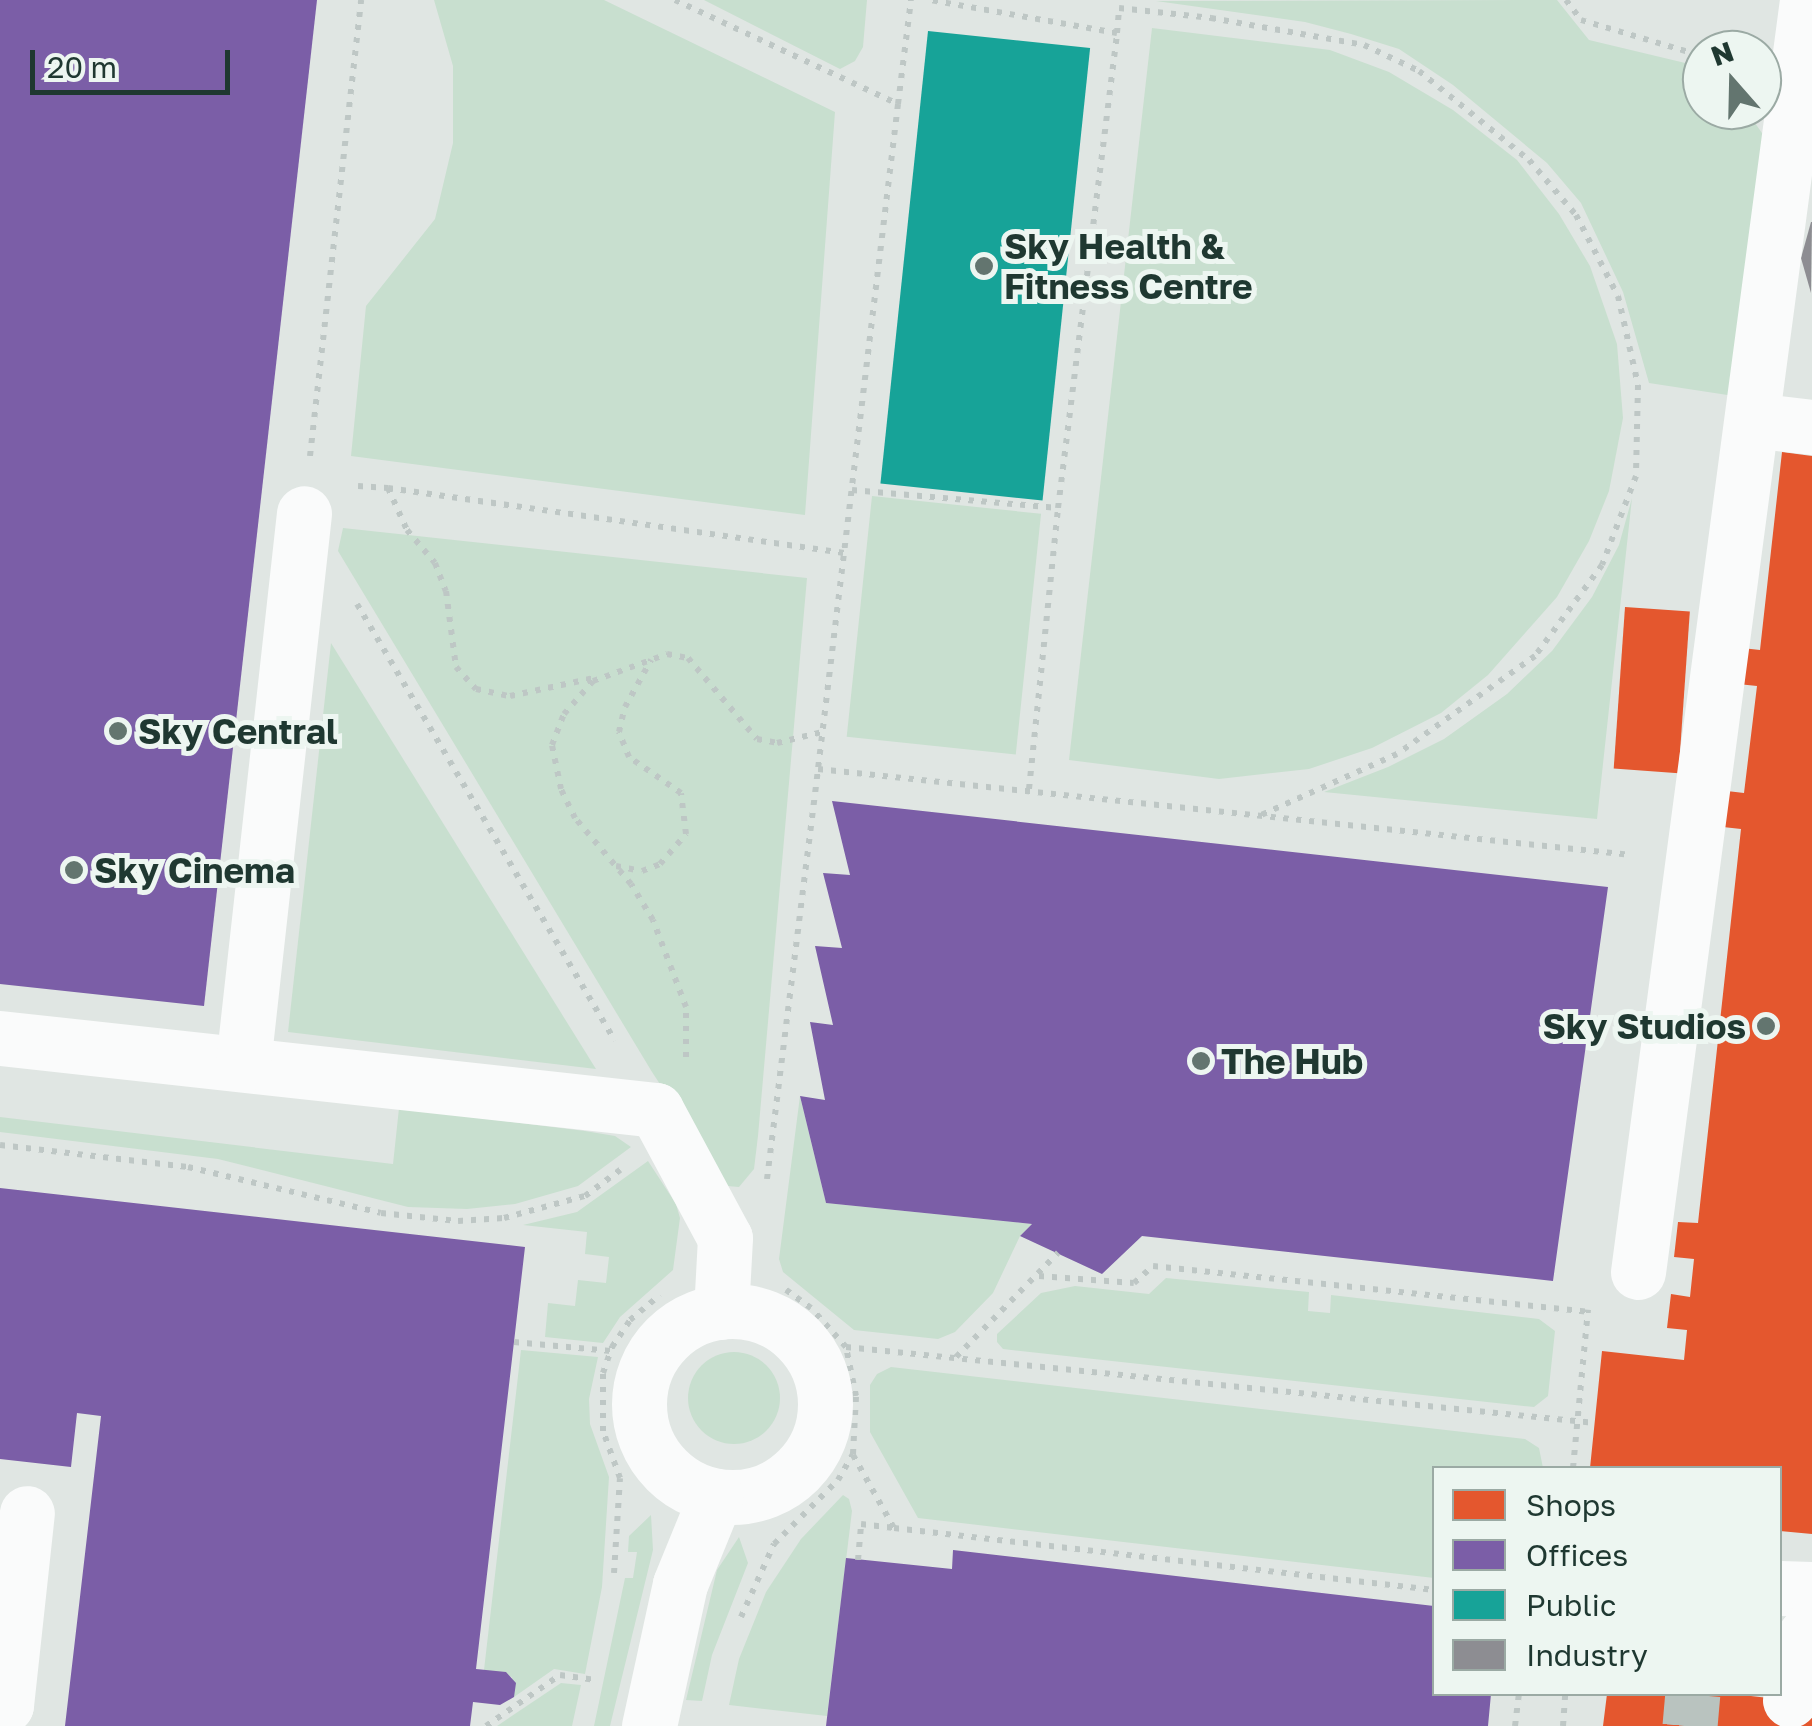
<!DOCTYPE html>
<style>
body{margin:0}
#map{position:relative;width:1812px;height:1726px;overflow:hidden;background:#e0e6e3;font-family:"Golos Text",sans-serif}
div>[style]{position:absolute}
.green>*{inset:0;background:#c8dfcf;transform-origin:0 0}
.round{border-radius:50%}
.shops>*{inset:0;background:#e4572e;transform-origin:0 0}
.offices>*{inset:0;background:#7b5ea7}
.public>*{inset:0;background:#17a398;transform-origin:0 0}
.industry>*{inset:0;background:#8d8d92}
.minor-tunnel>*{height:55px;margin-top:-27.5px;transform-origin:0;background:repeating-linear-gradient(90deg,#b9c3bf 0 55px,transparent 0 83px)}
.path>*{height:6px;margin-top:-3px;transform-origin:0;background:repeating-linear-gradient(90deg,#bec7c5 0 5px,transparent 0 13px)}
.minor>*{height:55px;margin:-27.5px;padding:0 27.5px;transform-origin:27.5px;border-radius:27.5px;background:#fafbfb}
.minor>.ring{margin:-27.5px;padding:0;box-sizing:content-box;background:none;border:55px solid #fafbfb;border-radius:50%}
.dots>*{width:28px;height:28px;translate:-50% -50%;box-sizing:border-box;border:5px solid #edf6f1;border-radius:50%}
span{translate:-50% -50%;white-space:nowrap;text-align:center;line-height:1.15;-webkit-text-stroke:10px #edf6f1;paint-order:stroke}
.poi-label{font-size:35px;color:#1f3831;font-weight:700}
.left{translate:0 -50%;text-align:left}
.right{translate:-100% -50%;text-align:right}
.legend{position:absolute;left:1432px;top:1466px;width:350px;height:230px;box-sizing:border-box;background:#edf6f1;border:2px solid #9baaa4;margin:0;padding:12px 18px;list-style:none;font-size:30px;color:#1f3831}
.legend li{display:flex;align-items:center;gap:20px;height:50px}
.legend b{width:50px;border:2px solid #9baaa4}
.north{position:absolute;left:1682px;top:30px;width:100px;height:100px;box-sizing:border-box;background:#edf6f1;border:2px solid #9baaa4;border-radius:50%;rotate:340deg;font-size:28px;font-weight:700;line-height:40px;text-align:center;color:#1f3831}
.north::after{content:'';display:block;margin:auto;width:35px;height:45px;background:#63756f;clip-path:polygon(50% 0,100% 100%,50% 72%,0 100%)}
.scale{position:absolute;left:30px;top:50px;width:200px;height:45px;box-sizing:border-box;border:5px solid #1f3831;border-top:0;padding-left:12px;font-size:30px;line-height:35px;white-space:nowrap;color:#1f3831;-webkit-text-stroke:8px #edf6f1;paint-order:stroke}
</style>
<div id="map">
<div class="green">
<i style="clip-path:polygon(434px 0,604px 0,835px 112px,805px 515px,351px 456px,366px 306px,435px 219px,453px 143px,453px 66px)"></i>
<i style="clip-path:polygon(704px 0,867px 0,863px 47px,855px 61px,840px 69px)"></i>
<i style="clip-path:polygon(1557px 0,1589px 40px,1702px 67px,1702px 110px,1746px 110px,1764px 136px,1734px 396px,1649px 383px,1623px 292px,1581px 203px,1547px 163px,1453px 85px,1399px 49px,1351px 34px,1305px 22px,1156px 1px)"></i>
<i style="clip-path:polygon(1152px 28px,1330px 50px,1389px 72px,1453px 110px,1517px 160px,1559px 214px,1590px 266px,1617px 344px,1623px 418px,1609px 491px,1589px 541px,1557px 597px,1488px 675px,1441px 713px,1372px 748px,1309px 769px,1219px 779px,1069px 760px)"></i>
<i style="left:872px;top:496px;width:170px;height:242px;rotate:6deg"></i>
<i style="clip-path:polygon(1632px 498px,1597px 819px,1324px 792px,1388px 767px,1444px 739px,1507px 694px,1552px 651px,1592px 597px,1619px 545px)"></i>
<i style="clip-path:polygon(343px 528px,807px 578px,758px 1136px,754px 1169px,739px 1187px,727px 1186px,652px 1072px,338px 551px)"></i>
<i style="clip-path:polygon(331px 643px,596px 1069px,288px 1032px)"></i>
<i style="clip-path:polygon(800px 1096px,826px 1203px,1032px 1224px,1020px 1236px,993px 1293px,955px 1332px,938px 1339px,854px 1330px,783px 1272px,779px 1259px)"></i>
<i style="clip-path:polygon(399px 1108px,585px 1131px,615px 1136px,631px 1147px,578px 1186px,515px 1204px,467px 1209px,408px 1207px,218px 1159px,0 1132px,0 1117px,393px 1164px)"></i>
<i style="clip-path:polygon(648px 1161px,676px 1204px,680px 1218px,673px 1270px,620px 1317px,603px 1343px,545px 1337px,548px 1303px,575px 1306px,578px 1280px,606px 1283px,609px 1257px,585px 1254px,587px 1232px,523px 1225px,577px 1212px)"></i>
<i style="clip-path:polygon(1166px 1278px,1309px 1292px,1308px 1311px,1330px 1313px,1331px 1295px,1539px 1319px,1555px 1331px,1548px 1396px,1534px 1407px,1003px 1349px,997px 1342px,997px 1334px,1041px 1293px,1075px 1286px,1149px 1294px)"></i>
<i style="clip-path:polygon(521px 1350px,598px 1357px,589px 1399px,590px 1424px,609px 1477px,602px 1587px,585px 1674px,554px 1669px,514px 1697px,512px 1677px,484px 1670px)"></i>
<i class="round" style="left:688px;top:1352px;width:92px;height:92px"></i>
<i style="clip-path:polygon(891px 1367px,1525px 1439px,1539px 1448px,1543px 1468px,1434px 1468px,1434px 1578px,918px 1518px,870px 1432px,870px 1385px,877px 1374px)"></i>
<i style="clip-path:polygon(843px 1495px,849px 1499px,852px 1511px,827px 1716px,729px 1705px,739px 1659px,766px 1592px,801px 1539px)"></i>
<i style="clip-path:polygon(651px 1515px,653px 1550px,610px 1726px,594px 1726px,625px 1578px,633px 1578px,637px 1552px,628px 1552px,629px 1536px)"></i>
<i style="clip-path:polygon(739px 1537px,748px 1563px,712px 1655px,702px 1701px,686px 1700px,717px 1570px)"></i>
<i style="clip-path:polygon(561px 1683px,581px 1685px,572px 1726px,497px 1726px)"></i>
</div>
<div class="shops">
<i style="clip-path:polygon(1782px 452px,1812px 456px,1812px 1534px,1780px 1531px,1780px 1468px,1590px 1468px,1602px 1351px,1684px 1360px,1687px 1330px,1667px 1328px,1671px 1294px,1690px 1297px,1694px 1259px,1674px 1257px,1678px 1222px,1698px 1223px,1741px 829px,1723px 827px,1727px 791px,1744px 793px,1757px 686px,1738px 684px,1742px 648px,1760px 650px)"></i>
<i style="left:1625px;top:607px;width:65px;height:162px;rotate:4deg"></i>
<i style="clip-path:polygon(1607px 1694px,1733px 1694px,1812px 1703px,1812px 1726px,1603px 1726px)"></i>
</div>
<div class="offices">
<i style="clip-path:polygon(0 0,317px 0,204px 1006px,0 984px)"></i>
<i style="clip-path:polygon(832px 801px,1608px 887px,1553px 1281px,1142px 1236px,1102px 1274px,1020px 1236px,1032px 1224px,826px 1203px,800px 1096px,825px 1100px,810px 1022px,833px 1025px,815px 946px,842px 948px,823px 873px,850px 875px)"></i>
<i style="clip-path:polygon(0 1188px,525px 1247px,476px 1669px,506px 1672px,516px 1683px,514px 1697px,500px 1705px,473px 1702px,470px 1726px,65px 1726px,101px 1416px,77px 1413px,71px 1467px,0 1459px)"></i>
<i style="clip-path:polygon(953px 1550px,1434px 1606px,1434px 1694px,1491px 1694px,1488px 1726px,826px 1726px,846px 1558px,952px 1569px)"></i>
</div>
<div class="public">
<i style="left:928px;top:31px;width:163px;height:455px;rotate:6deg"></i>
</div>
<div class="industry">
<i style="clip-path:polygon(1811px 222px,1812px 222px,1811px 293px,1801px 258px)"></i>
</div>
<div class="minor-tunnel">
<i style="left:1690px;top:1726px;width:32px;rotate:-85deg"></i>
</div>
<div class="path">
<i style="left:675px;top:0;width:246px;rotate:25deg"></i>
<i style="left:898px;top:104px;width:670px;rotate:96.86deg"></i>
<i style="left:818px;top:769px;width:818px;rotate:6.04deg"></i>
<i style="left:1566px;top:0;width:25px;rotate:53deg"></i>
<i style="left:1581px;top:20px;width:126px;rotate:16.6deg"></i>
<i style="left:1117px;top:33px;width:25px;rotate:-85deg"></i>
<i style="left:1119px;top:8px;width:93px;rotate:6.2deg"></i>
<i style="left:1211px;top:18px;width:155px;rotate:10deg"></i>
<i style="left:1364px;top:45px;width:61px;rotate:25.3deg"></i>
<i style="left:1419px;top:71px;width:141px;rotate:39deg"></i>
<i style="left:1529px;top:160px;width:72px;rotate:49.5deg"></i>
<i style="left:1576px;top:215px;width:91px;rotate:62.6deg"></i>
<i style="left:1618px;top:296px;width:91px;rotate:77.3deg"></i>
<i style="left:1638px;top:385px;width:91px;rotate:91.3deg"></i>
<i style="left:1636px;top:476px;width:95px;rotate:110.9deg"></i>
<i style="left:1602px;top:565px;width:113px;rotate:126.4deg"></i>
<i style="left:1535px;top:656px;width:169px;rotate:144.6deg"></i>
<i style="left:1397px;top:754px;width:149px;rotate:155.8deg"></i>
<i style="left:898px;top:104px;width:105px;rotate:-82.9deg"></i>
<i style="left:310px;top:456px;width:459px;rotate:-83.6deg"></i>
<i style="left:358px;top:486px;width:30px;rotate:4deg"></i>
<i style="left:388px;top:488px;width:46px;rotate:65.7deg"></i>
<i style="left:407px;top:530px;width:43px;rotate:49.7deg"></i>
<i style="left:435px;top:563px;width:30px;rotate:69deg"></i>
<i style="left:446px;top:591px;width:77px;rotate:82.5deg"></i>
<i style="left:456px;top:667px;width:30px;rotate:48deg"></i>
<i style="left:476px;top:689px;width:35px;rotate:12deg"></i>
<i style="left:510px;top:696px;width:86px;rotate:-12.1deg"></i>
<i style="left:388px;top:488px;width:461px;rotate:8.1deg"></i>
<i style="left:852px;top:490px;width:207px;rotate:5deg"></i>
<i style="left:1058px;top:508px;width:479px;rotate:-82.9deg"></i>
<i style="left:1117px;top:33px;width:191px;rotate:-170deg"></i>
<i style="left:357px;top:604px;width:507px;rotate:59.44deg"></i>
<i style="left:1029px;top:789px;width:282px;rotate:-84.1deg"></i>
<i style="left:616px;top:866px;width:26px;rotate:11deg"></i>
<i style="left:642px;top:871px;width:19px;rotate:-21deg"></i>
<i style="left:660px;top:864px;width:40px;rotate:-49deg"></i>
<i style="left:686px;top:834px;width:41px;rotate:-97deg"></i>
<i style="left:681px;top:793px;width:63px;rotate:-145.3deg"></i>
<i style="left:629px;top:757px;width:27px;rotate:-112deg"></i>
<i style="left:619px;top:732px;width:26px;rotate:-77deg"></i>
<i style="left:625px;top:707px;width:54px;rotate:-61deg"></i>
<i style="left:686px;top:1057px;width:50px;rotate:-90deg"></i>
<i style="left:686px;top:1007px;width:93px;rotate:-110.8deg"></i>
<i style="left:653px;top:920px;width:42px;rotate:-121.4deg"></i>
<i style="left:631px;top:884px;width:87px;rotate:-130.3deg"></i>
<i style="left:575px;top:818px;width:32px;rotate:-116deg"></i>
<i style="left:561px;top:789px;width:45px;rotate:-101.6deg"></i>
<i style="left:552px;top:745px;width:33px;rotate:-69deg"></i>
<i style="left:564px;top:714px;width:44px;rotate:-48.7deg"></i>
<i style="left:593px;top:681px;width:79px;rotate:-20deg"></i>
<i style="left:667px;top:654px;width:21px;rotate:11deg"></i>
<i style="left:688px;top:658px;width:106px;rotate:49.6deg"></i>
<i style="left:757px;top:739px;width:20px;rotate:11deg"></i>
<i style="left:777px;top:743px;width:46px;rotate:-13.7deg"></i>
<i style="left:0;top:1145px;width:189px;rotate:6.7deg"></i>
<i style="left:188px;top:1167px;width:198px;rotate:13.4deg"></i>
<i style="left:381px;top:1213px;width:77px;rotate:5.9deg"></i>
<i style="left:458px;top:1221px;width:46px;rotate:-3.7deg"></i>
<i style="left:504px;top:1218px;width:84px;rotate:-15.2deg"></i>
<i style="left:585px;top:1196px;width:44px;rotate:-36.6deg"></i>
<i style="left:767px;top:1179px;width:413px;rotate:-82.9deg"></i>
<i style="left:1039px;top:1276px;width:95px;rotate:4.2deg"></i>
<i style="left:1134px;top:1283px;width:25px;rotate:-42deg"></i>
<i style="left:1153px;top:1266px;width:437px;rotate:6deg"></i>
<i style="left:514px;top:1342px;width:97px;rotate:5.3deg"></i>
<i style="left:846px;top:1347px;width:753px;rotate:5.79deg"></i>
<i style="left:956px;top:1357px;width:146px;rotate:-45.6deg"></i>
<i style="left:853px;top:1455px;width:84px;rotate:60.7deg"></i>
<i style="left:894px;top:1528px;width:544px;rotate:6.55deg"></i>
<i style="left:1573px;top:1468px;width:159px;rotate:-84.6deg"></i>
<i style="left:858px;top:1560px;width:36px;rotate:-85deg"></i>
<i style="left:861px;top:1524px;width:33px;rotate:7deg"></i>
<i style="left:614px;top:1573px;width:95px;rotate:-86.4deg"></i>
<i style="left:620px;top:1478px;width:50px;rotate:-109.9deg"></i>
<i style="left:603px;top:1431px;width:58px;rotate:-90deg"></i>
<i style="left:603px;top:1373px;width:28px;rotate:-71deg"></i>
<i style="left:612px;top:1347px;width:32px;rotate:-56deg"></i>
<i style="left:630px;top:1320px;width:39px;rotate:-40deg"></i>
<i style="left:741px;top:1617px;width:80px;rotate:-65.7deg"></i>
<i style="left:774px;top:1544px;width:91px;rotate:-45deg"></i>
<i style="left:838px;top:1480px;width:30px;rotate:-60deg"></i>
<i style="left:853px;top:1454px;width:58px;rotate:-87deg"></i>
<i style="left:856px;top:1396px;width:50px;rotate:-101.5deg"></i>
<i style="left:846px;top:1347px;width:52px;rotate:-131.9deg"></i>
<i style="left:811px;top:1308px;width:31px;rotate:-144deg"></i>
<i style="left:486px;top:1726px;width:90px;rotate:-34.6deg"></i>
<i style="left:560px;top:1675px;width:34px;rotate:8deg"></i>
<i style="left:1515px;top:1726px;width:32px;rotate:-83deg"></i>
<i style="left:1563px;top:1726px;width:32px;rotate:-86deg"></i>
</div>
<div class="minor">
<i style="left:1752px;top:420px;width:60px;rotate:6.7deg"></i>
<i style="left:0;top:1038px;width:660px;rotate:6.26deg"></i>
<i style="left:656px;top:1110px;width:145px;rotate:61.7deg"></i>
<i style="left:725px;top:1238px;width:74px;rotate:93.1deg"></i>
<i style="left:243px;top:1064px;width:554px;rotate:-83.68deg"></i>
<i style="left:1638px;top:1272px;width:1283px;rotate:-82.43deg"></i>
<i class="ring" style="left:639px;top:1311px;width:131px;height:131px"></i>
<i style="left:1780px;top:1588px;width:32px;rotate:2deg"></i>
<i style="left:1790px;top:1700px;width:65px;rotate:-77.5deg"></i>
<i style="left:1804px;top:1637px;width:13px;rotate:-51deg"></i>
<i style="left:0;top:1705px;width:6px"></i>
<i style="left:6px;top:1705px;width:193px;rotate:-83.8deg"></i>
<i style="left:649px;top:1726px;width:145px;rotate:-77.7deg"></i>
<i style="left:680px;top:1584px;width:95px;rotate:-67.8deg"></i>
</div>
<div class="dots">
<i style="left:984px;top:266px;background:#63756f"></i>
<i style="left:118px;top:731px;background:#63756f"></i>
<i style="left:74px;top:870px;background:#63756f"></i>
<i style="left:1766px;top:1026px;background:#63756f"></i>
<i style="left:1201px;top:1061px;background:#63756f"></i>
</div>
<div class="poi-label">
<span class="left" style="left:1004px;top:266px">Sky Health &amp;<br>Fitness Centre</span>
<span class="left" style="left:138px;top:731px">Sky Central</span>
<span class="left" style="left:94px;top:870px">Sky Cinema</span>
<span class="right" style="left:1746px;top:1026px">Sky Studios</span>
<span class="left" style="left:1221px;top:1061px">The Hub</span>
</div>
<ul class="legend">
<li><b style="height:28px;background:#e4572e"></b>Shops</li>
<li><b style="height:28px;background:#7b5ea7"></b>Offices</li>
<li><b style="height:28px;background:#17a398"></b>Public</li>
<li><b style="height:28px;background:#8d8d92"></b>Industry</li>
</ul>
<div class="north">N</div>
<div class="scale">20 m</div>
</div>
